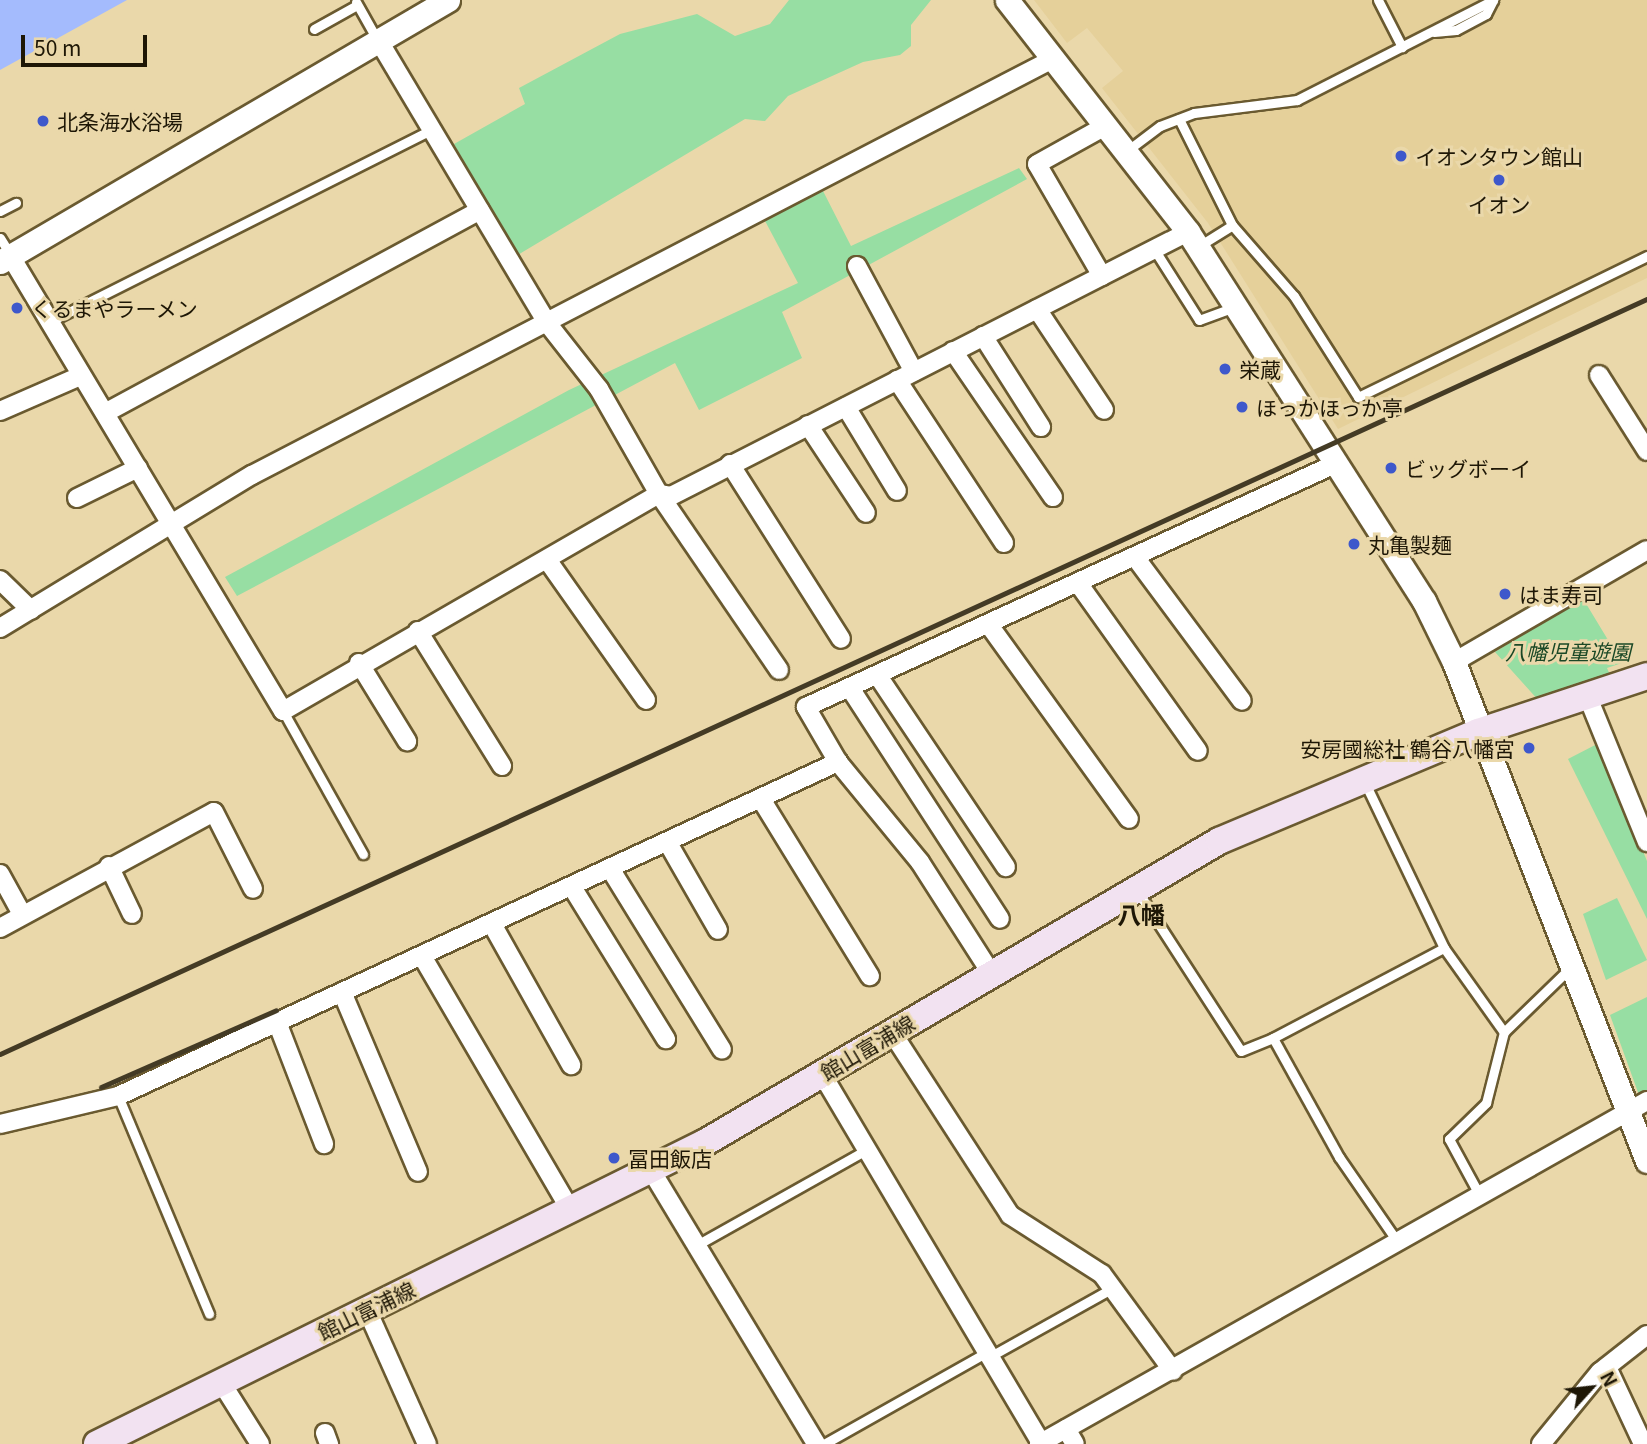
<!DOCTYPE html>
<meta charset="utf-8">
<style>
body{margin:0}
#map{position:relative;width:1647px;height:1444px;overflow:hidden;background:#ead8aa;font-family:Georgia,"Noto Sans JP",serif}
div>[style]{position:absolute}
.built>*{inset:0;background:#e5d09a}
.green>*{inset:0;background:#97dea3}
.water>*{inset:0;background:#a4bbfd}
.roads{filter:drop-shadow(2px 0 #6a5a30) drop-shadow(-2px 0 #6a5a30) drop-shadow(0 2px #6a5a30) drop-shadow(0 -2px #6a5a30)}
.service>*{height:9px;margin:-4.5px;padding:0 4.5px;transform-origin:4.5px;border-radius:4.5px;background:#fff}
.minor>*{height:18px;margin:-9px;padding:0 9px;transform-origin:9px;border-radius:9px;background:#fff}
.tertiary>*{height:23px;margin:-11.5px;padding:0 11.5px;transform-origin:11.5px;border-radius:11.5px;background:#fff}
.secondary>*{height:26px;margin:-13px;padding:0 13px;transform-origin:13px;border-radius:13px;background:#f2e2f1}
.rail>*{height:5px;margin:-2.5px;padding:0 2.5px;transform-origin:2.5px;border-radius:2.5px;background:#443b25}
.dots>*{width:19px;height:19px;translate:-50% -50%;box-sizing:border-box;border:4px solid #ead8aa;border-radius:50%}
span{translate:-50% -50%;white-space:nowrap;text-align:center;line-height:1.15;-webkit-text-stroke:6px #ead8aa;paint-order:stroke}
.poi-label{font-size:21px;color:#1e1706}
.left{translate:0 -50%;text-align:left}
.right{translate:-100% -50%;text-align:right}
.park-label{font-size:21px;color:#1a4826;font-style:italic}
.street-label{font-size:21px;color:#1e1706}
.quarter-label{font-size:24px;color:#1e1706;font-weight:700}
.north{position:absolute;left:1556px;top:1353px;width:70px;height:70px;-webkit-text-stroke:5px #ead8aa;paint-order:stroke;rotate:63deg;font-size:19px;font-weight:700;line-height:28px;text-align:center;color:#1e1706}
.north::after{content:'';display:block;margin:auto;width:24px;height:32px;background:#1e1706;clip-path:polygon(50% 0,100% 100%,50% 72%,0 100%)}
.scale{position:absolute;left:21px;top:35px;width:126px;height:32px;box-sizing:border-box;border:4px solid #1e1706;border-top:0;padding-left:9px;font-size:21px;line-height:24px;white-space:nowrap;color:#1e1706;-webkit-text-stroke:5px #ead8aa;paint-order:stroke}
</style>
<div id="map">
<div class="built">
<i style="clip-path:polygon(1034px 0,1647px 0,1647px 278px,1338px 429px,1208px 223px,1102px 88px,1123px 71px,1087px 28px,1067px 43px)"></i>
</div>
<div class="green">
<i style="clip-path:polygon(789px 0,931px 0,911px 25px,911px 46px,900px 55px,863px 62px,788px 96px,765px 121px,745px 119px,516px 256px,454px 144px,525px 104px,519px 88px,620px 34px,697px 14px,735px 36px,770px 24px)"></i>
<i style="clip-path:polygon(1019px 168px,1027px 179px,782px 312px,802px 358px,699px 410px,675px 363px,237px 596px,225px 577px,569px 390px,798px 283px,764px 219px,822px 189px,851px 246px)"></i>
<i style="clip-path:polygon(1582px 597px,1622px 663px,1607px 668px,1611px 677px,1539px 701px,1495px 652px)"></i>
<i style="clip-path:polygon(1599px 743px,1647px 861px,1647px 919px,1568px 759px)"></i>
<i style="clip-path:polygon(1617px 898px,1647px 960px,1606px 980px,1583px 914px)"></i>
<i style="clip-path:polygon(1647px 997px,1647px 1090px,1639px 1095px,1610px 1015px)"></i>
</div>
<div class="water">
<i style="clip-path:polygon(0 0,127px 0,0 70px)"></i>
</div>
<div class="roads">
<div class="service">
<i style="left:1378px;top:0;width:53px;rotate:62.9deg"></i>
<i style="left:356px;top:2px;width:45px;rotate:60.6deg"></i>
<i style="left:314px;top:29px;width:49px;rotate:-29.2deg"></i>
<i style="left:1434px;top:32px;width:22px;rotate:-5deg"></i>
<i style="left:1456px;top:30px;width:34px;rotate:-28deg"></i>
<i style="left:1486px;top:14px;width:16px;rotate:-63deg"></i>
<i style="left:1179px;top:119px;width:119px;rotate:63.4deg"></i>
<i style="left:1232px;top:225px;width:94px;rotate:48.9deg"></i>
<i style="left:1294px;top:296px;width:120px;rotate:57.6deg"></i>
<i style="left:1358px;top:397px;width:322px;rotate:-26deg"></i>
<i style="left:1128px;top:150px;width:40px;rotate:-37deg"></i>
<i style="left:1160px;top:126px;width:36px;rotate:-21deg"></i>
<i style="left:1194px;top:113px;width:104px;rotate:-7.2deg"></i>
<i style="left:1297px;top:100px;width:220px;rotate:-27deg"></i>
<i style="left:0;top:211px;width:18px;rotate:-27deg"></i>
<i style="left:0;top:238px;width:19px;rotate:58deg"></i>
<i style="left:1199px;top:246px;width:39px;rotate:-32deg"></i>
<i style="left:1154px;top:249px;width:84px;rotate:57.6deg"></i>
<i style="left:1199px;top:320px;width:37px;rotate:-20deg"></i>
<i style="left:49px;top:322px;width:429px;rotate:-26.7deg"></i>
<i style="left:283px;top:711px;width:164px;rotate:60.8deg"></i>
<i style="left:1365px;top:783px;width:183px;rotate:64.4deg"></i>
<i style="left:1444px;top:948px;width:103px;rotate:54.5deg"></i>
<i style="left:1138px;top:892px;width:189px;rotate:57.1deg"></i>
<i style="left:1241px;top:1051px;width:35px;rotate:-22deg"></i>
<i style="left:1273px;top:1038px;width:136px;rotate:61deg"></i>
<i style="left:1339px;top:1157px;width:106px;rotate:55.4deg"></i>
<i style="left:1273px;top:1038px;width:193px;rotate:-27.8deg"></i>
<i style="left:118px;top:1096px;width:236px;rotate:67.3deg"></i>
<i style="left:1480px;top:1196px;width:65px;rotate:-118.5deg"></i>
<i style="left:1449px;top:1139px;width:52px;rotate:-44.2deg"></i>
<i style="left:1486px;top:1103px;width:73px;rotate:-75.8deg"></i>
<i style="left:1504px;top:1032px;width:93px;rotate:-44.1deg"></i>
<i style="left:695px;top:1246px;width:198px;rotate:-29.3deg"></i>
<i style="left:991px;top:1356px;width:137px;rotate:-29.2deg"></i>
<i style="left:824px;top:1444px;width:187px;rotate:-29.4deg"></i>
</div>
<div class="minor">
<i style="left:379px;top:41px;width:330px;rotate:59.2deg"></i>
<i style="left:548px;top:324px;width:83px;rotate:51.9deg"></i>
<i style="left:599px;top:389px;width:121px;rotate:60.3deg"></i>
<i style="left:659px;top:494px;width:213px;rotate:55.7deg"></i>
<i style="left:11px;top:257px;width:529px;rotate:59.07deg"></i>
<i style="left:283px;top:711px;width:434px;rotate:-30deg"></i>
<i style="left:659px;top:494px;width:12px;rotate:9deg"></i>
<i style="left:671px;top:496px;width:581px;rotate:-27.05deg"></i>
<i style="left:857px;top:266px;width:120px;rotate:61.7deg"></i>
<i style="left:1102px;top:276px;width:129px;rotate:-120.1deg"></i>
<i style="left:1037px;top:164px;width:80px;rotate:-29.1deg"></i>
<i style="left:1037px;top:309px;width:121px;rotate:56.4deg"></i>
<i style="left:983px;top:336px;width:108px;rotate:57.5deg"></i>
<i style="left:953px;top:351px;width:177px;rotate:55.6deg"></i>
<i style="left:1599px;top:375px;width:90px;rotate:57.7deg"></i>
<i style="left:897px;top:380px;width:195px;rotate:56.7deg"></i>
<i style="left:846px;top:407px;width:98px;rotate:58.7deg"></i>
<i style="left:0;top:411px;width:87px;rotate:-23.6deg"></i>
<i style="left:105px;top:413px;width:426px;rotate:-28.4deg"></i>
<i style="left:808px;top:425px;width:105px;rotate:56.6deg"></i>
<i style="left:730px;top:464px;width:207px;rotate:57.6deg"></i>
<i style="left:77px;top:498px;width:68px;rotate:-26.2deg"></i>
<i style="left:1135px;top:557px;width:179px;rotate:53.4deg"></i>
<i style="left:548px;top:561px;width:170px;rotate:54.8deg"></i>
<i style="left:0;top:580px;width:43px;rotate:44.1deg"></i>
<i style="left:1078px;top:583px;width:206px;rotate:54.5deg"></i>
<i style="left:989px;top:625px;width:239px;rotate:54.2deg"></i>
<i style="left:0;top:628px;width:295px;rotate:-31.3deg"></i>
<i style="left:252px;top:475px;width:900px;rotate:-27.45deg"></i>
<i style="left:418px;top:631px;width:159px;rotate:58.1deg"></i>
<i style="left:1454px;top:662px;width:223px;rotate:-30.1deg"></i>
<i style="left:359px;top:663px;width:92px;rotate:58.4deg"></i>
<i style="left:878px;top:676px;width:230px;rotate:56.2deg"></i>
<i style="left:850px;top:688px;width:275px;rotate:57deg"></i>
<i style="left:1587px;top:695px;width:159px;rotate:67.8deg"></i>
<i style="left:761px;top:799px;width:208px;rotate:58.4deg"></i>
<i style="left:668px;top:843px;width:100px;rotate:60.1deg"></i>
<i style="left:109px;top:866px;width:53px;rotate:64.4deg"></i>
<i style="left:611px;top:870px;width:211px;rotate:58.3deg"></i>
<i style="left:0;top:874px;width:46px;rotate:61.2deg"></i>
<i style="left:572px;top:887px;width:179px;rotate:58.3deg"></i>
<i style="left:492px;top:924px;width:162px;rotate:60.7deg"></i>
<i style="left:0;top:928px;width:243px;rotate:-28.5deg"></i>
<i style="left:214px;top:812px;width:86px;rotate:63.1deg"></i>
<i style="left:422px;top:956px;width:293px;rotate:59.7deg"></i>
<i style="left:991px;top:973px;width:132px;rotate:-122.6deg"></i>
<i style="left:920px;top:862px;width:129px;rotate:-129.4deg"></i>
<i style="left:838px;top:762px;width:64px;rotate:-120.2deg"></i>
<i style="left:806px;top:707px;width:582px;rotate:-24.67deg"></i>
<i style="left:342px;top:992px;width:195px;rotate:67.1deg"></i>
<i style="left:277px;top:1022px;width:131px;rotate:68.9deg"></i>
<i style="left:891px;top:1031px;width:219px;rotate:57.1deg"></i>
<i style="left:1010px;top:1215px;width:109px;rotate:32.7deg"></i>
<i style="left:1102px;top:1274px;width:120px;rotate:53.8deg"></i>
<i style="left:822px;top:1074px;width:429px;rotate:59.3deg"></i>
<i style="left:0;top:1124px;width:121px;rotate:-13.3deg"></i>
<i style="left:118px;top:1096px;width:794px;rotate:-24.89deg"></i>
<i style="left:651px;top:1170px;width:320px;rotate:58.9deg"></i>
<i style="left:367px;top:1310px;width:147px;rotate:65.9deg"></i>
<i style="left:1607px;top:1367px;width:85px;rotate:64.9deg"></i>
<i style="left:221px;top:1382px;width:73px;rotate:57.8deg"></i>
<i style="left:1066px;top:1429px;width:17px;rotate:59deg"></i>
<i style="left:325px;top:1433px;width:12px;rotate:70deg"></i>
<i style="left:1039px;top:1444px;width:698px;rotate:-29.43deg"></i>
<i style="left:1541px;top:1444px;width:93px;rotate:-50.7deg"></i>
<i style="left:1600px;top:1372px;width:60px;rotate:-38.2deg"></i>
</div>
<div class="tertiary">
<i style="left:1007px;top:0;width:294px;rotate:52deg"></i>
<i style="left:1188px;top:232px;width:438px;rotate:57.4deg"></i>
<i style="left:1424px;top:601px;width:68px;rotate:63.8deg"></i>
<i style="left:1454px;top:662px;width:535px;rotate:68.85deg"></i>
<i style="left:0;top:262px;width:519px;rotate:-30.32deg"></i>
</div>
<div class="secondary">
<i style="left:97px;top:1444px;width:680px;rotate:-26.38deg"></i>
<i style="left:706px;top:1142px;width:595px;rotate:-30.4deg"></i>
<i style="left:1219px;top:841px;width:281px;rotate:-22.8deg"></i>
<i style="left:1478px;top:732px;width:178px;rotate:-18.3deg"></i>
</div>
</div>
<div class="rail">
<i style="left:0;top:1054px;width:1812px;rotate:-24.63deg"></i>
<i style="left:101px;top:1087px;width:191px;rotate:-23.7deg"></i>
</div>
<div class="dots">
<i style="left:43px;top:121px;background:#3e58cb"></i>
<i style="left:1401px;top:156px;background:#3e58cb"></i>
<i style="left:1499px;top:180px;background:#3e58cb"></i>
<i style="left:17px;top:308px;background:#3e58cb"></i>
<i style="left:1225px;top:369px;background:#3e58cb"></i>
<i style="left:1242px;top:407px;background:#3e58cb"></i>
<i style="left:1391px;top:468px;background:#3e58cb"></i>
<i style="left:1354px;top:544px;background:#3e58cb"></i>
<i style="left:1505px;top:594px;background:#3e58cb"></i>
<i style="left:1529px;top:748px;background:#3e58cb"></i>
<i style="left:614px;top:1158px;background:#3e58cb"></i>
</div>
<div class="poi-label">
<span class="left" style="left:57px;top:121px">北条海水浴場</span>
<span class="left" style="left:1415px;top:156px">イオンタウン館山</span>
<span style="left:1499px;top:204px">イオン</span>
<span class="left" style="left:31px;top:308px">くるまやラーメン</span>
<span class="left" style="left:1239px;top:369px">栄蔵</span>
<span class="left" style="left:1256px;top:407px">ほっかほっか亭</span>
<span class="left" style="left:1405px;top:468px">ビッグボーイ</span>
<span class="left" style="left:1368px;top:544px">丸亀製麺</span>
<span class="left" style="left:1519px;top:594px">はま寿司</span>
<span class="right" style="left:1515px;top:748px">安房國総社 鶴谷八幡宮</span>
<span class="left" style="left:628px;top:1158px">冨田飯店</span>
</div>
<div class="park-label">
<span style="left:1568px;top:651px">八幡児童遊園</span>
</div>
<div class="street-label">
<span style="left:867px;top:1047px;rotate:-31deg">館山富浦線</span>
<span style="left:366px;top:1310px;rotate:-26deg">館山富浦線</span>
</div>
<div class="quarter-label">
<span style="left:1141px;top:914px">八幡</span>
</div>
<div class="north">N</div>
<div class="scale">50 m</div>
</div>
